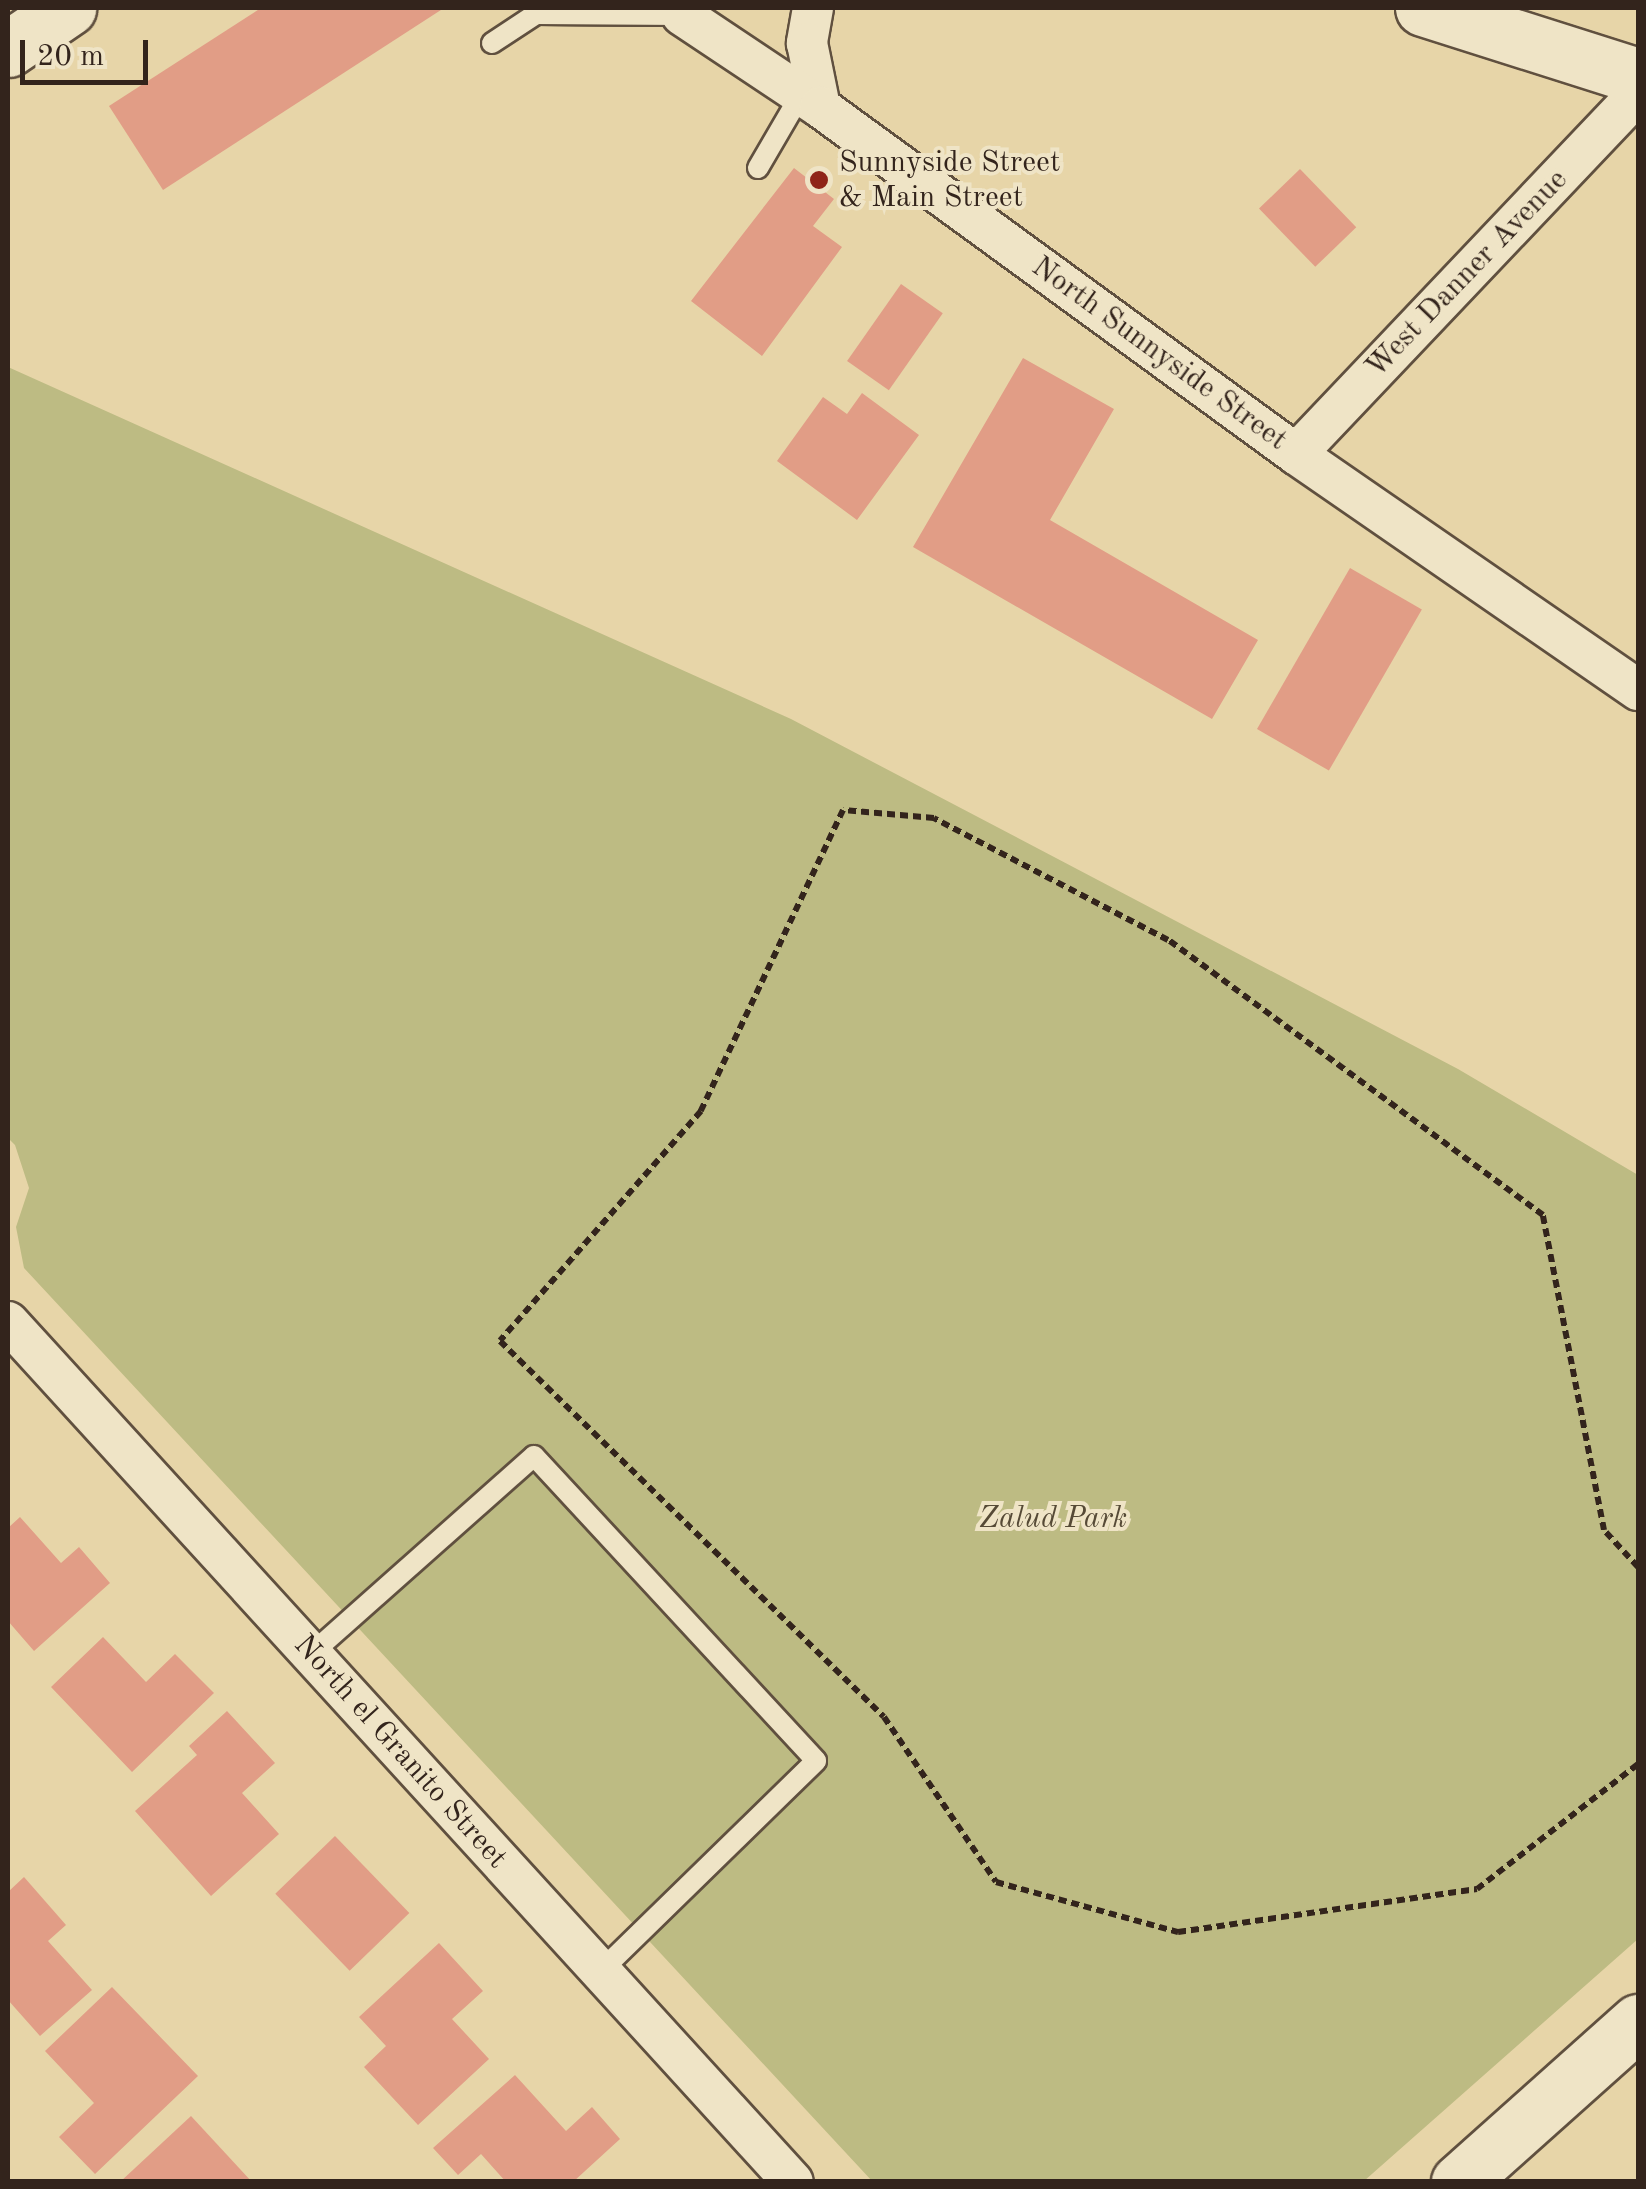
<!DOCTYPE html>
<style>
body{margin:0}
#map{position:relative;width:1646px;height:2189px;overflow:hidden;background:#e7d5a8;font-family:"Old Standard TT",serif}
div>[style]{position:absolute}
.green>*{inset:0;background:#bdbb83}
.building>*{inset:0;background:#e19d86;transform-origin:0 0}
.path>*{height:6px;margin-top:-3px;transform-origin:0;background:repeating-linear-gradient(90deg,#33241c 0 8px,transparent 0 13px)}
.roads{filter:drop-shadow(2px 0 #60503f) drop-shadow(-2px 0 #60503f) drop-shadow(0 2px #60503f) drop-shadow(0 -2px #60503f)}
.lane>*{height:20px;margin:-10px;padding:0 10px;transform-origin:10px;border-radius:10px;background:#efe4c6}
.street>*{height:40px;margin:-20px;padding:0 20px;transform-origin:20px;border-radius:20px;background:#efe4c6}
.secondary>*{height:55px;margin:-27.5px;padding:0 27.5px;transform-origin:27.5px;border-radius:27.5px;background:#efe4c6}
.dots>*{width:28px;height:28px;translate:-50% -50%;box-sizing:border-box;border:5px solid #efe4c6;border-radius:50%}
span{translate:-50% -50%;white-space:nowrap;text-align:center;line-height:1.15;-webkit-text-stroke:8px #efe4c6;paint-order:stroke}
.poi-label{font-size:30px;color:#33241c}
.left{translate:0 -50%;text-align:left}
.street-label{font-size:30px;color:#33241c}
.park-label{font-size:30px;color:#564a36;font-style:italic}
.frame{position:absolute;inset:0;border:10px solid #33241c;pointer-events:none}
.scale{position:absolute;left:20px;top:40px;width:128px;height:45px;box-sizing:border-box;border:5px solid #33241c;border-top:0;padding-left:12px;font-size:30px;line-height:35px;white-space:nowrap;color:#33241c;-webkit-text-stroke:8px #efe4c6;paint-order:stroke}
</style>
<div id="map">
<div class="green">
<i style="clip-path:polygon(8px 367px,791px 719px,1458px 1069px,1638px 1175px,1638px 1939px,1364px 2181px,872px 2181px,24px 1268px,16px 1227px,29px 1188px,15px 1145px,8px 1138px)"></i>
</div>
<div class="building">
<i style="clip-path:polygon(261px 8px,444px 8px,163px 190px,109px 106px)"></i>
<i style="clip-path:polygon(794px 168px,834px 199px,813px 226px,842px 247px,762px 356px,691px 301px)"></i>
<i style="left:1300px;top:169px;width:81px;height:57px;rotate:46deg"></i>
<i style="left:901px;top:284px;width:51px;height:94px;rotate:35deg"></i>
<i style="clip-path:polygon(1023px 358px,1114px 409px,1050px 520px,1258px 640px,1212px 719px,913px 547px)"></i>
<i style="clip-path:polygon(862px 393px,919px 435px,857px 520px,777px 461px,823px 397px,847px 414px)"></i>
<i style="left:1350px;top:568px;width:83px;height:186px;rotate:30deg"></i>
<i style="clip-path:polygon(20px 1517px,61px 1563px,79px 1547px,110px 1583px,34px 1651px,8px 1621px,8px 1528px)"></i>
<i style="clip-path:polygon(103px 1637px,146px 1682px,175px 1654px,214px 1693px,132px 1772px,51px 1687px)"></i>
<i style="clip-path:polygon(227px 1711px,275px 1763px,242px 1793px,279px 1834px,211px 1896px,135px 1811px,197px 1755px,189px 1746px)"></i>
<i style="left:335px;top:1836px;width:107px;height:83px;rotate:46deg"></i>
<i style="clip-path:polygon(24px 1877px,66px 1925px,48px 1941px,92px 1990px,40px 2036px,8px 2000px,8px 1892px)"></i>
<i style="clip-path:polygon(439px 1943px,483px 1991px,452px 2019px,489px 2059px,418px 2125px,364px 2067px,386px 2046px,359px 2017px)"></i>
<i style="clip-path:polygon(112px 1987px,198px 2076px,95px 2174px,59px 2137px,94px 2103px,45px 2051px)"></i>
<i style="clip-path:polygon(515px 2075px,566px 2131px,592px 2107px,620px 2139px,573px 2182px,506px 2182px,481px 2154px,458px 2175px,433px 2148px)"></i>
<i style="clip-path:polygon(191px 2116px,252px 2182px,120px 2182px)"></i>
</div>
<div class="path">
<i style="left:1638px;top:1567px;width:50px;rotate:-132.6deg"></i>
<i style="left:1604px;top:1530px;width:321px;rotate:-101deg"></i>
<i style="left:1543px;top:1215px;width:465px;rotate:-143.7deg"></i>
<i style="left:1168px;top:940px;width:264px;rotate:-152.5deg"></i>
<i style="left:934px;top:818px;width:91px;rotate:-175deg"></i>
<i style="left:843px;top:810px;width:333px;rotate:115.3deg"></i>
<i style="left:701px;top:1111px;width:305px;rotate:131.2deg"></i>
<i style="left:500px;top:1341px;width:537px;rotate:44.4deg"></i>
<i style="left:884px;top:1717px;width:199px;rotate:55.8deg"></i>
<i style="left:996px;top:1882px;width:189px;rotate:15.4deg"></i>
<i style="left:1178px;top:1932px;width:302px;rotate:-8.2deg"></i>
<i style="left:1477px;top:1889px;width:204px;rotate:-37.8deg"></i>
</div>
<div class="roads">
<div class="lane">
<i style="left:492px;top:43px;width:53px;rotate:-33.4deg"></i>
<i style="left:536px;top:14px;width:146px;rotate:0.4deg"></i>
<i style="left:758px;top:168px;width:86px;rotate:-59.8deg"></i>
<i style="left:311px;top:1654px;width:298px;rotate:-41.6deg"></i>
<i style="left:534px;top:1456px;width:415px;rotate:47.2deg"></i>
<i style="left:816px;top:1761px;width:301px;rotate:135.7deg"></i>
</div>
<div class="street">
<i style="left:813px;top:8px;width:36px;rotate:100deg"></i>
<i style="left:807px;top:43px;width:65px;rotate:78.5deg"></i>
<i style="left:682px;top:15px;width:166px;rotate:33.7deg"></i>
<i style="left:820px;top:107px;width:589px;rotate:36.09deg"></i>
<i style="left:1296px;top:454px;width:416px;rotate:34.6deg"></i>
<i style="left:1296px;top:454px;width:497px;rotate:-46.5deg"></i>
<i style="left:8px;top:1322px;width:1164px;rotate:47.61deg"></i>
</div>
<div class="secondary">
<i style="left:1423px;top:8px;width:225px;rotate:17.6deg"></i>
<i style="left:8px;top:49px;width:73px;rotate:-34.3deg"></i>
<i style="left:1459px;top:2182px;width:240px;rotate:-41.8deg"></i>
</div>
</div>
<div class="dots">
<i style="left:819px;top:180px;background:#8f2418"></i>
</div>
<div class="poi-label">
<span class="left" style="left:839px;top:180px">Sunnyside Street<br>&amp; Main Street</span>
</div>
<div class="street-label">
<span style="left:1467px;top:274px;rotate:-46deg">West Danner Avenue</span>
<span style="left:1159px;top:354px;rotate:36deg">North Sunnyside Street</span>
<span style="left:400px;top:1752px;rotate:48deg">North el Granito Street</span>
</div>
<div class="park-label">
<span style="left:1053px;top:1519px">Zalud Park</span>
</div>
<div class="frame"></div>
<div class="scale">20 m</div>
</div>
